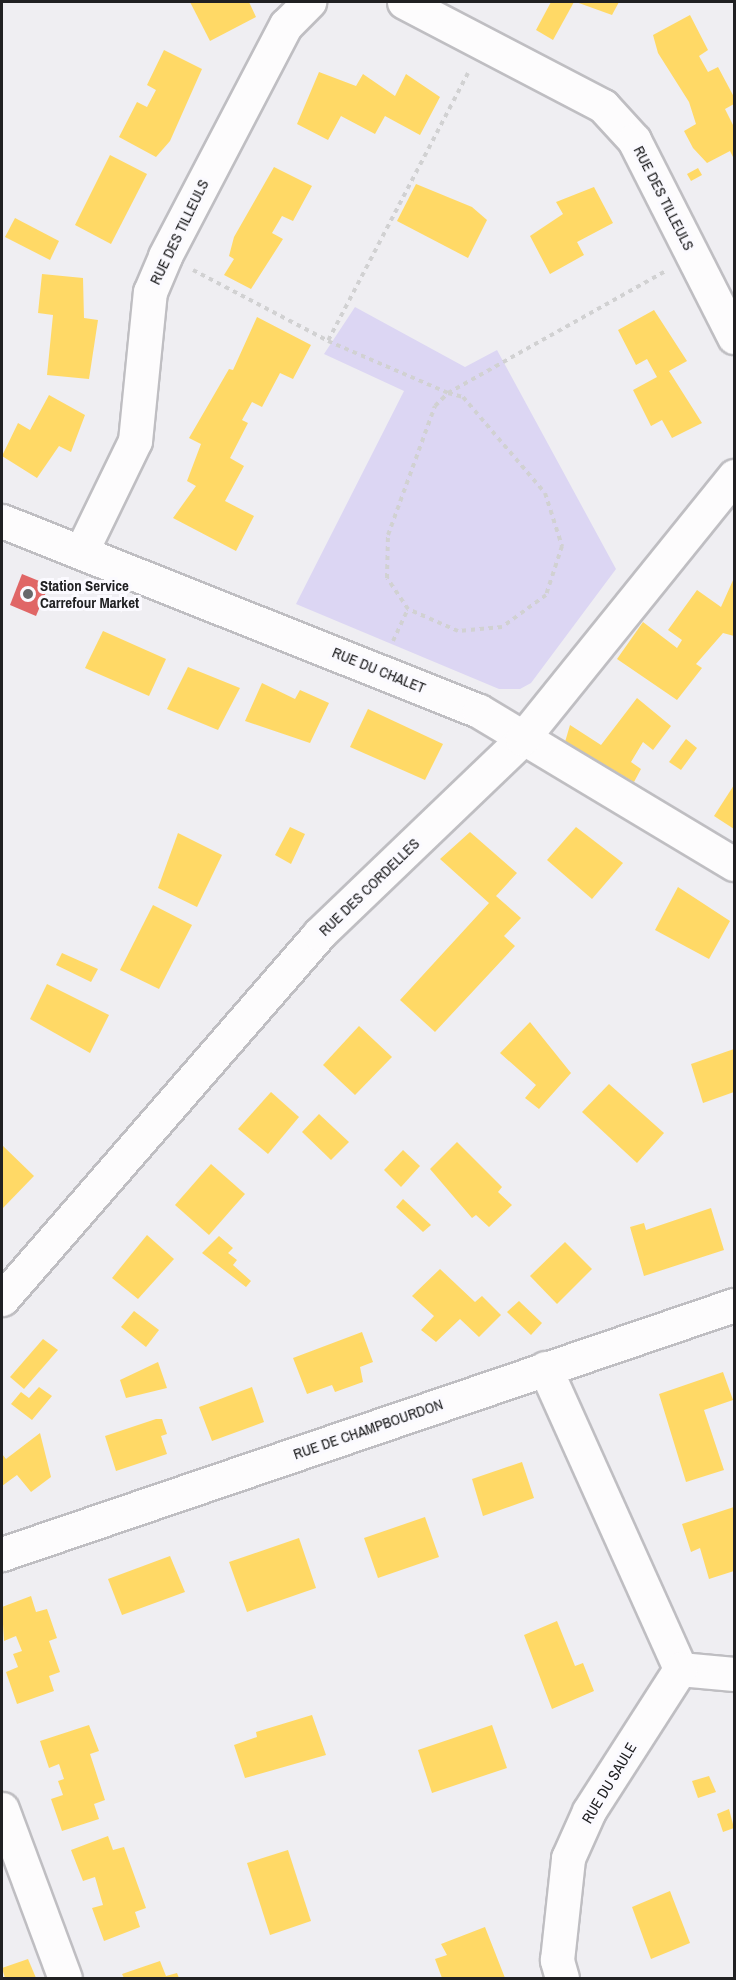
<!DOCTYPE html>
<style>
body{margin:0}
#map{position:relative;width:736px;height:1980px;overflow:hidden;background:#efeef2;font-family:"Archivo Narrow",sans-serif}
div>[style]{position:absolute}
.green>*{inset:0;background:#dcd6f3}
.homes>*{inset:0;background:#ffd966}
.shops>*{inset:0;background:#e06666}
.path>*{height:4px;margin-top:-2px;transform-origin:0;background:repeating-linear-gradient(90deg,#d1d1d2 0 4.5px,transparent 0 9px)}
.roads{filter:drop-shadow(2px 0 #bfbec2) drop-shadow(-2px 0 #bfbec2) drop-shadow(0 2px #bfbec2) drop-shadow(0 -2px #bfbec2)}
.minor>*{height:33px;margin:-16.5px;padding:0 16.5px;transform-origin:16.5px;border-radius:16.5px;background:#fdfcfd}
.dots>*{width:16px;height:16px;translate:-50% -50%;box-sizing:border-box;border:3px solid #fbfaff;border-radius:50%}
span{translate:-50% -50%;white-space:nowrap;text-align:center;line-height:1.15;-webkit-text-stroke:6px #fbfaff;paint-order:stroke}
.street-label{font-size:15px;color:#202022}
.poi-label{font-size:15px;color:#202022;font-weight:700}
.left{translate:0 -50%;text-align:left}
.frame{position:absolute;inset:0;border:3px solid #202022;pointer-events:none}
</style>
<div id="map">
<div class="green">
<i style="clip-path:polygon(355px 307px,465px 367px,497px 350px,616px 569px,531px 683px,520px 689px,499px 689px,296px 604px,404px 391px,324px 354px)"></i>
</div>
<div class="homes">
<i style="clip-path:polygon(190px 2px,249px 2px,256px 17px,210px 41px)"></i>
<i style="clip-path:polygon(551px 2px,574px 2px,553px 40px,536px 30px)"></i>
<i style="clip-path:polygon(576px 2px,619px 2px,612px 15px)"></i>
<i style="clip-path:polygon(690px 15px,708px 50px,699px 56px,708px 72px,718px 67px,734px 97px,734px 104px,725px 109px,734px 127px,734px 159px,730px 151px,707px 163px,693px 148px,684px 131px,696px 124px,689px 102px,658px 53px,653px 35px)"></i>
<i style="clip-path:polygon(164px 50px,202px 69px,170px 141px,156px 157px,119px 137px,137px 102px,147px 107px,156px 90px,147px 85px)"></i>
<i style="clip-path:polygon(319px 72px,356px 86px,363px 74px,395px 96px,406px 74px,440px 97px,420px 135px,385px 116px,375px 134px,341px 116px,328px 140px,297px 124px)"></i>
<i style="clip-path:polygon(110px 155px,147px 174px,111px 244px,75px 225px)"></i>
<i style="clip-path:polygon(274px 167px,312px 186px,293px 221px,282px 216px,272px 233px,283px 239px,251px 289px,224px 275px,234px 259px,229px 256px,234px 237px)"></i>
<i style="clip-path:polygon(698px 168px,702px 175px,691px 181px,687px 174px)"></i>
<i style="clip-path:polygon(416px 184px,472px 207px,487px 220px,468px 258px,397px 221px)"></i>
<i style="clip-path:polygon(594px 187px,613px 223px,577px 242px,584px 255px,550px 274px,530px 236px,563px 214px,556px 202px)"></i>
<i style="clip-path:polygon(15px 218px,59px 241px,50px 260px,5px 237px)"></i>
<i style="clip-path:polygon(42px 274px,83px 278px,84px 318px,98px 320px,89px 379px,47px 375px,53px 315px,38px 313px)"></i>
<i style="clip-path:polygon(654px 310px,687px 361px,669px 371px,702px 423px,672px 438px,662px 420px,651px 426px,633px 390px,657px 377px,647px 359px,636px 365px,618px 330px)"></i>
<i style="clip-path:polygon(257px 317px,311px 345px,293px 379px,280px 373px,262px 407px,252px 402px,242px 420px,248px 423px,230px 458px,244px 466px,225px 501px,254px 516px,236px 551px,173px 518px,196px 486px,187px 481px,201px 444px,189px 438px,229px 369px,233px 370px)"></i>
<i style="clip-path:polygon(49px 395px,85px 415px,71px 452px,59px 446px,37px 478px,2px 456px,18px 423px,30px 430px)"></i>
<i style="clip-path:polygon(734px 578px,734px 636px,723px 633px,696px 664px,702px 668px,677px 700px,617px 659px,643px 622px,677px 648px,682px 640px,668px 630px,697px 590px,721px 607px)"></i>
<i style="clip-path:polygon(103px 631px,166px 659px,149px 696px,85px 668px)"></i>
<i style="clip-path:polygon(188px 667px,240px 688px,218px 730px,167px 709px)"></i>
<i style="clip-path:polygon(262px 683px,295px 699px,300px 690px,329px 703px,310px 743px,245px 721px)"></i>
<i style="clip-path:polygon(637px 698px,671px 726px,653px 750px,643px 742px,631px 762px,641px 769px,634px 782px,565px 742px,570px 725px,601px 745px)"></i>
<i style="clip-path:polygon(368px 709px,443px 744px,425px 780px,350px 747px)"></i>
<i style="clip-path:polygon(686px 739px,697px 748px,681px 770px,669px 762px)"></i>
<i style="clip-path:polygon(734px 785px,734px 829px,714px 816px)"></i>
<i style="clip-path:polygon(290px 827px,305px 834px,291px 864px,275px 855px)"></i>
<i style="clip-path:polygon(576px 827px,623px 863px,592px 899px,547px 860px)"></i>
<i style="clip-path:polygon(470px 832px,517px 873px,496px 896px,521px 918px,504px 936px,515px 946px,435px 1032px,400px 1000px,489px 903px,440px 859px)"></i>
<i style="clip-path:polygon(178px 833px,222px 855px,197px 907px,158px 888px)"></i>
<i style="clip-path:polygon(678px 887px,730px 921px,709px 959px,655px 930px)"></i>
<i style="clip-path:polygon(153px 905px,192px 925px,159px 989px,120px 970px)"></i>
<i style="clip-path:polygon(62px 953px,98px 969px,91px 982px,56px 965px)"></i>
<i style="clip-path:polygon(47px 984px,109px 1015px,90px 1053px,30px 1019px)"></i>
<i style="clip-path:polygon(530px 1022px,571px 1073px,539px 1109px,525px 1098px,536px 1085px,500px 1053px)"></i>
<i style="clip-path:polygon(359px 1026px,392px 1057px,355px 1095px,323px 1065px)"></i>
<i style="clip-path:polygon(734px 1049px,734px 1092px,703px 1103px,691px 1064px)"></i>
<i style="clip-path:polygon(609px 1084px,664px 1133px,637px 1163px,582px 1112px)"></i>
<i style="clip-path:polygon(271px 1092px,299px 1117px,268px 1154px,238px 1129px)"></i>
<i style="clip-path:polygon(319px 1114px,349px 1142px,331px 1160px,302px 1132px)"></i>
<i style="clip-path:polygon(457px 1142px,502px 1187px,498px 1192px,512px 1205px,489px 1227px,476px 1215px,472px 1218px,430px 1169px)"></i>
<i style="clip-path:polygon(2px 1145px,34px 1176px,2px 1209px)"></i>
<i style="clip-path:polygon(403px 1150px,420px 1166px,401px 1187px,384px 1170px)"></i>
<i style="clip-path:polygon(211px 1164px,245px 1194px,209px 1235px,175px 1205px)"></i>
<i style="clip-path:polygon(403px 1199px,431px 1225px,423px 1232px,396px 1207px)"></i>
<i style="clip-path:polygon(711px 1208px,724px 1250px,644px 1276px,630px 1227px,644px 1223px,646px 1230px)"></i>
<i style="clip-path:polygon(147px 1235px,174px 1259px,138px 1299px,112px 1278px)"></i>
<i style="clip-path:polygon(219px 1236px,233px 1248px,228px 1253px,237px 1260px,233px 1265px,251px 1281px,246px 1287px,202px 1253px)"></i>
<i style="clip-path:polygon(565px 1242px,592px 1269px,557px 1304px,530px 1276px)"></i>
<i style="clip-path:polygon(440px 1269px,475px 1302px,482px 1296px,501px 1315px,479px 1337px,460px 1319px,436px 1342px,421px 1330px,434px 1316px,412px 1296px)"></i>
<i style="clip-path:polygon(519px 1301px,542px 1323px,531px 1335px,507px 1312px)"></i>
<i style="clip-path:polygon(134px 1311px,159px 1330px,146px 1347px,121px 1327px)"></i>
<i style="clip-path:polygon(362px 1332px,373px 1362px,360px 1367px,363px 1382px,335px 1392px,332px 1385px,307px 1394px,293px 1358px)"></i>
<i style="clip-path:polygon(43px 1339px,58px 1350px,24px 1389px,10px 1377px)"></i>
<i style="clip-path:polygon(158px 1362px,167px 1388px,126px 1398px,120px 1380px)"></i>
<i style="clip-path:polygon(723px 1372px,733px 1400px,704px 1410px,724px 1470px,686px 1482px,659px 1394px)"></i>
<i style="clip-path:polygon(39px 1387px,52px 1396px,32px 1420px,11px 1404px,21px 1392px,29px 1398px)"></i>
<i style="clip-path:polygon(252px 1387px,264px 1422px,212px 1441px,199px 1407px)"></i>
<i style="clip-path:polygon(156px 1419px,162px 1419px,167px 1434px,161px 1436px,167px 1454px,116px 1471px,105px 1436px)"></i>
<i style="clip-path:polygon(40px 1433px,51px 1477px,31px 1492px,17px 1475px,2px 1486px,2px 1454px,6px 1459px)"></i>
<i style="clip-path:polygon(522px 1462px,534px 1498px,483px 1516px,472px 1479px)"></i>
<i style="clip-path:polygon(734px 1507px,734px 1571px,709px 1579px,700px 1548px,691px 1552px,682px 1524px)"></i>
<i style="clip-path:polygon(425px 1517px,439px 1557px,378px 1578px,364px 1538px)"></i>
<i style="clip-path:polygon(299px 1538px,316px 1588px,247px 1612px,229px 1562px)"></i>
<i style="clip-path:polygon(170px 1556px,185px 1592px,122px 1615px,108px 1579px)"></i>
<i style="clip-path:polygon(31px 1596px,36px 1612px,47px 1609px,57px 1638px,49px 1641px,60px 1672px,49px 1676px,54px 1691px,17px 1704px,6px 1672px,18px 1667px,13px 1654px,22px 1651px,16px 1636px,4px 1641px,2px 1607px)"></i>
<i style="clip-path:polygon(557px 1621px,575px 1666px,583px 1663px,594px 1691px,552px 1709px,524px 1635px)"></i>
<i style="clip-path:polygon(312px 1715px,326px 1755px,245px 1778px,234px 1745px,257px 1737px,256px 1732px)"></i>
<i style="clip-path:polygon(89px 1725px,99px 1751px,90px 1754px,105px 1800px,94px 1804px,99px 1819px,62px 1831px,51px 1799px,63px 1795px,58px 1781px,64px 1779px,59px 1764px,49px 1768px,40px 1741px)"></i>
<i style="clip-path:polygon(492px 1725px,507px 1768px,432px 1793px,418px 1750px)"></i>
<i style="clip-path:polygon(709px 1776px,716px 1792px,698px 1798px,692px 1781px)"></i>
<i style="clip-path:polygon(729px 1809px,734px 1828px,723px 1832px,717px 1814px)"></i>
<i style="clip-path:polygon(108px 1836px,113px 1850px,124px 1847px,146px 1908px,135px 1912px,140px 1927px,104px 1941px,92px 1908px,103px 1905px,95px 1877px,83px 1881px,71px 1850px)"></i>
<i style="clip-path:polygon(288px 1850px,311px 1921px,270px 1935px,247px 1863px)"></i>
<i style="clip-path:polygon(670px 1891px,690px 1943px,651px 1959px,632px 1907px)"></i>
<i style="clip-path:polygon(485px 1927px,505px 1978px,442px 1978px,435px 1959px,447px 1955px,441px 1944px)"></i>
<i style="clip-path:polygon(28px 1959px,36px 1978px,5px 1978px,2px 1968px)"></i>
<i style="clip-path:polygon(160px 1961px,166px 1976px,177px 1973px,179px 1978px,124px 1978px,122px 1974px)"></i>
</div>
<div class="shops">
<i style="clip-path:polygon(22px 574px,49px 585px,36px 616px,10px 605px)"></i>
</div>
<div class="path">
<i style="left:468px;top:73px;width:302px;rotate:117.6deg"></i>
<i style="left:328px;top:341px;width:131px;rotate:23.4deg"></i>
<i style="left:448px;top:393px;width:16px;rotate:15deg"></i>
<i style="left:463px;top:397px;width:126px;rotate:49.5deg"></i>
<i style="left:545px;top:493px;width:56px;rotate:72.2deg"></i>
<i style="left:562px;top:546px;width:52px;rotate:108.1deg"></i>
<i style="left:546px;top:595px;width:54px;rotate:144deg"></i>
<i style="left:502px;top:627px;width:44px;rotate:174.8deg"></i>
<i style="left:458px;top:631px;width:55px;rotate:-156.3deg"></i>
<i style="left:408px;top:609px;width:37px;rotate:-124deg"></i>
<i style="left:387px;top:578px;width:43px;rotate:-88.7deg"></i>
<i style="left:388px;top:535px;width:137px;rotate:-70deg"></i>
<i style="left:435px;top:406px;width:18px;rotate:-45deg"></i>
<i style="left:448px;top:393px;width:248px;rotate:-29.3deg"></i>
<i style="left:193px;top:270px;width:153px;rotate:27.7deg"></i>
<i style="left:393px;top:641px;width:35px;rotate:-65deg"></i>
</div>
<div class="roads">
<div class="minor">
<i style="left:404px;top:2px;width:225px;rotate:27.6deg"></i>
<i style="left:603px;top:106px;width:46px;rotate:47.6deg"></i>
<i style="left:634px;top:140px;width:221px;rotate:63.1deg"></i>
<i style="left:2px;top:521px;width:513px;rotate:21.72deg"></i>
<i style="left:479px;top:711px;width:297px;rotate:31deg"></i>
<i style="left:82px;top:550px;width:121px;rotate:-64.1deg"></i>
<i style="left:135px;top:441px;width:150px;rotate:-84.3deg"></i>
<i style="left:150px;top:292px;width:39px;rotate:-67deg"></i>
<i style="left:165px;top:256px;width:261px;rotate:-62.4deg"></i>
<i style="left:286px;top:25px;width:33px;rotate:-45deg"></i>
<i style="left:2px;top:1299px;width:483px;rotate:-49deg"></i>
<i style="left:319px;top:934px;width:281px;rotate:-43.8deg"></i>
<i style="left:522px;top:739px;width:338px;rotate:-51.1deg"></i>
<i style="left:545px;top:1368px;width:330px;rotate:65.8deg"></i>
<i style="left:680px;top:1669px;width:54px;rotate:5.3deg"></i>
<i style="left:2px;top:1554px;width:773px;rotate:-18.79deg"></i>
<i style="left:2px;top:1809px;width:180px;rotate:69.6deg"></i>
<i style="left:562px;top:1978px;width:19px;rotate:-106deg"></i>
<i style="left:557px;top:1960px;width:103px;rotate:-83.8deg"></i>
<i style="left:568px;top:1858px;width:51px;rotate:-65.9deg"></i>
<i style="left:589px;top:1811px;width:169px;rotate:-57.3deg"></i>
</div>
</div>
<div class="dots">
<i style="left:28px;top:594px;background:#68686b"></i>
</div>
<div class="street-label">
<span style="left:664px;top:198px;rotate:63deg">RUE DES TILLEULS</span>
<span style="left:179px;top:232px;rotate:-64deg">RUE DES TILLEULS</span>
<span style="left:379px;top:670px;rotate:22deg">RUE DU CHALET</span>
<span style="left:369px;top:887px;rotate:-44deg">RUE DES CORDELLES</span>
<span style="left:368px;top:1429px;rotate:-19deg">RUE DE CHAMPBOURDON</span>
<span style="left:609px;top:1783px;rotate:-59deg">RUE DU SAULE</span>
</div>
<div class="poi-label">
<span class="left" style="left:40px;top:594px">Station Service<br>Carrefour Market</span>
</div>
<div class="frame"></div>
</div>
